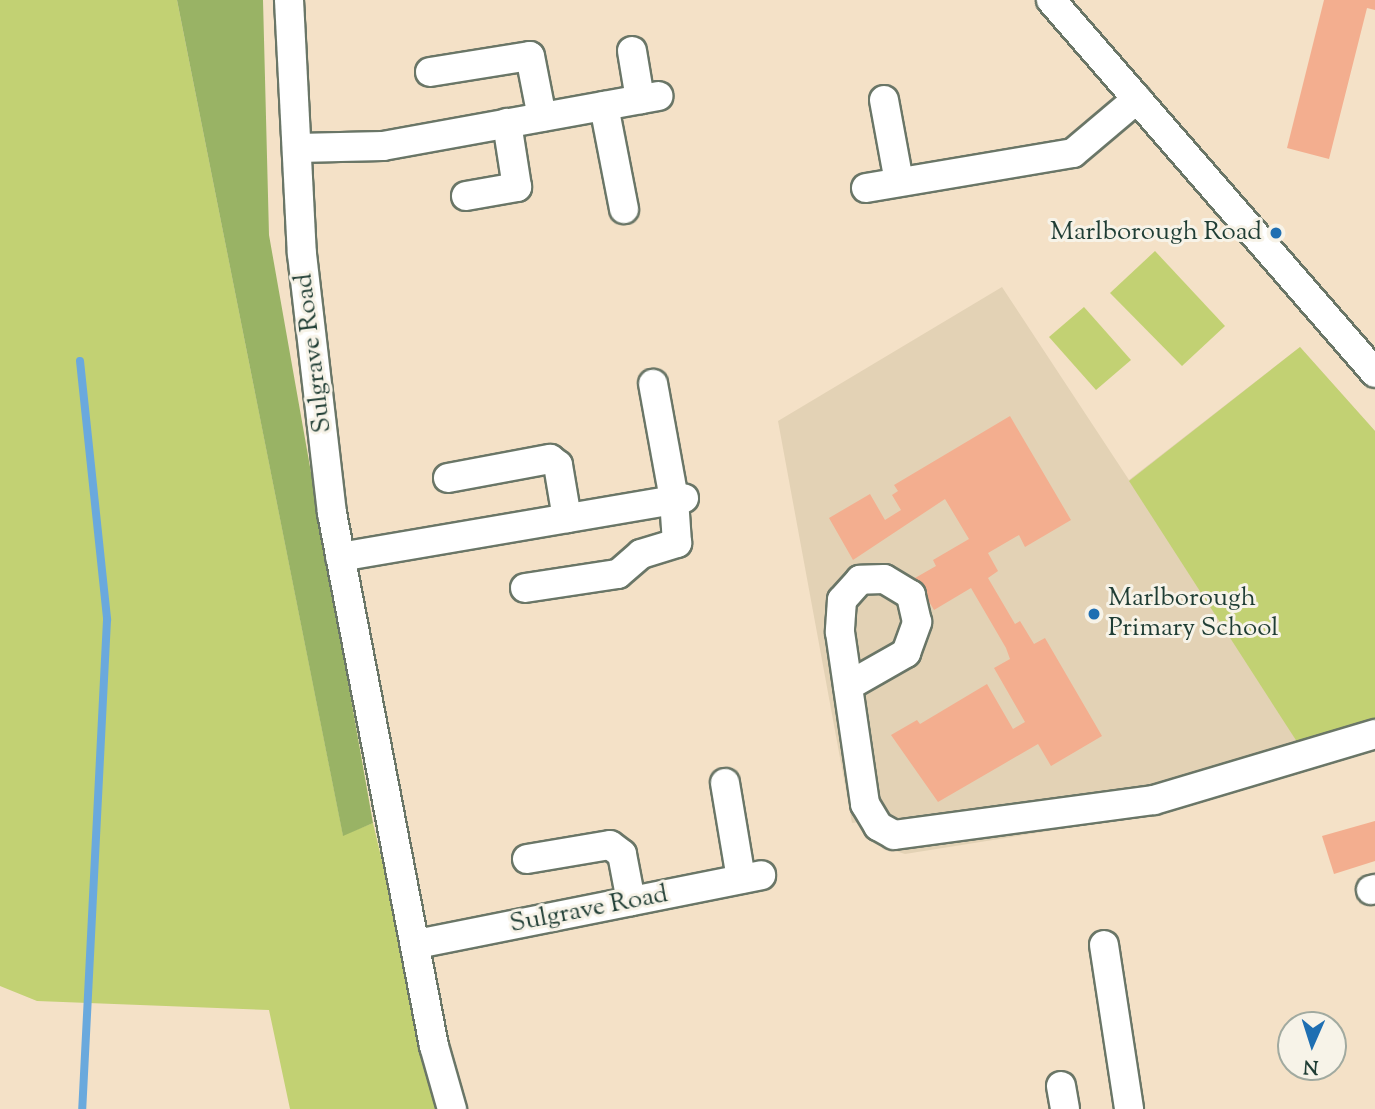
<!DOCTYPE html>
<style>
body{margin:0}
#map{position:relative;width:1375px;height:1109px;overflow:hidden;background:#f4e1c7;font-family:"Sorts Mill Goudy",serif}
div>[style]{position:absolute}
.built>*{inset:0;background:#e3d2b5}
.green>*{inset:0;background:#c2d173}
.forest>*{inset:0;background:#99b365}
.stream>*{height:8px;margin:-4px;padding:0 4px;transform-origin:4px;border-radius:4px;background:#6aa9dd}
.building>*{inset:0;background:#f3ae8f}
.roads{filter:drop-shadow(2px 0 #6a7667) drop-shadow(-2px 0 #6a7667) drop-shadow(0 2px #6a7667) drop-shadow(0 -2px #6a7667)}
.minor>*{height:28px;margin:-14px;padding:0 14px;transform-origin:14px;border-radius:14px;background:#fff}
.dots>*{width:19px;height:19px;translate:-50% -50%;box-sizing:border-box;border:4px solid #f7f3e8;border-radius:50%}
span{translate:-50% -50%;white-space:nowrap;text-align:center;line-height:1.15;-webkit-text-stroke:6px #f7f3e8;paint-order:stroke}
.poi-label{font-size:26px;color:#1f3d34}
.right{translate:-100% -50%;text-align:right}
.left{translate:0 -50%;text-align:left}
.street-label{font-size:26px;color:#1f3d34}
.north{position:absolute;left:1277px;top:1011px;width:70px;height:70px;box-sizing:border-box;background:#f7f3e8;border:2px solid #a1aaa0;border-radius:50%;rotate:183deg;font-size:19px;font-weight:700;line-height:28px;text-align:center;color:#1f3d34}
.north::after{content:'';display:block;margin:auto;width:24px;height:32px;background:#1f6fb2;clip-path:polygon(50% 0,100% 100%,50% 72%,0 100%)}
</style>
<div id="map">
<div class="built">
<i style="clip-path:polygon(1002px 287px,1129px 480px,1300px 347px,1375px 431px,1375px 748px,1156px 814px,905px 854px,886px 848px,868px 838px,859px 822px,852px 823px,778px 421px)"></i>
</div>
<div class="green">
<i style="clip-path:polygon(0 0,177px 0,343px 835px,373px 823px,441px 1109px,290px 1109px,269px 1010px,37px 1001px,0 986px)"></i>
<i style="clip-path:polygon(1155px 251px,1225px 326px,1182px 366px,1110px 293px)"></i>
<i style="clip-path:polygon(1084px 307px,1131px 360px,1096px 390px,1049px 337px)"></i>
<i style="clip-path:polygon(1300px 347px,1375px 431px,1375px 725px,1301px 748px,1129px 481px)"></i>
</div>
<div class="forest">
<i style="clip-path:polygon(177px 0,263px 0,269px 235px,373px 823px,343px 836px)"></i>
</div>
<div class="stream">
<i style="left:80px;top:361px;width:260px;rotate:84deg"></i>
<i style="left:107px;top:620px;width:490px;rotate:92.9deg"></i>
</div>
<div class="building">
<i style="clip-path:polygon(1324px 0,1375px 0,1375px 10px,1367px 8px,1329px 159px,1287px 148px)"></i>
<i style="clip-path:polygon(1010px 416px,1071px 520px,1025px 547px,1019px 535px,988px 553px,998px 571px,988px 578px,1015px 624px,1020px 621px,1034px 644px,1045px 638px,1102px 736px,1051px 766px,1038px 744px,938px 802px,891px 735px,917px 720px,920px 724px,987px 684px,1013px 729px,1025px 722px,994px 668px,1010px 659px,1006px 648px,971px 588px,934px 610px,915px 578px,936px 566px,933px 560px,969px 539px,945px 499px,853px 560px,829px 518px,870px 494px,885px 520px,901px 510px,892px 495px,898px 491px,894px 485px)"></i>
<i style="clip-path:polygon(1375px 821px,1375px 861px,1334px 874px,1322px 836px)"></i>
</div>
<div class="roads">
<div class="minor">
<i style="left:289px;top:0;width:254px;rotate:87.1deg"></i>
<i style="left:302px;top:254px;width:261px;rotate:83.4deg"></i>
<i style="left:332px;top:513px;width:543px;rotate:79.17deg"></i>
<i style="left:434px;top:1046px;width:66px;rotate:74.1deg"></i>
<i style="left:1051px;top:0;width:494px;rotate:49deg"></i>
<i style="left:632px;top:51px;width:49px;rotate:80.5deg"></i>
<i style="left:430px;top:72px;width:101px;rotate:-9.1deg"></i>
<i style="left:530px;top:56px;width:62px;rotate:78.9deg"></i>
<i style="left:884px;top:100px;width:83px;rotate:79.6deg"></i>
<i style="left:604px;top:106px;width:105px;rotate:79deg"></i>
<i style="left:298px;top:148px;width:85px;rotate:-1.3deg"></i>
<i style="left:383px;top:146px;width:280px;rotate:-10.3deg"></i>
<i style="left:866px;top:188px;width:210px;rotate:-9.6deg"></i>
<i style="left:1073px;top:153px;width:84px;rotate:-40.2deg"></i>
<i style="left:466px;top:196px;width:52px;rotate:-10deg"></i>
<i style="left:517px;top:187px;width:65px;rotate:-98.9deg"></i>
<i style="left:448px;top:478px;width:104px;rotate:-10.6deg"></i>
<i style="left:550px;top:459px;width:10px;rotate:37deg"></i>
<i style="left:558px;top:465px;width:54px;rotate:80.4deg"></i>
<i style="left:340px;top:557px;width:349px;rotate:-9.7deg"></i>
<i style="left:525px;top:588px;width:94px;rotate:-8.6deg"></i>
<i style="left:618px;top:574px;width:30px;rotate:-41deg"></i>
<i style="left:641px;top:554px;width:38px;rotate:-17deg"></i>
<i style="left:677px;top:543px;width:44px;rotate:-93.9deg"></i>
<i style="left:674px;top:499px;width:117px;rotate:-100.3deg"></i>
<i style="left:848px;top:686px;width:67px;rotate:-29.6deg"></i>
<i style="left:906px;top:653px;width:33px;rotate:-70deg"></i>
<i style="left:917px;top:622px;width:28px;rotate:-103deg"></i>
<i style="left:911px;top:595px;width:31px;rotate:-149deg"></i>
<i style="left:884px;top:579px;width:24px;rotate:178deg"></i>
<i style="left:860px;top:580px;width:27px;rotate:132deg"></i>
<i style="left:842px;top:600px;width:32px;rotate:94deg"></i>
<i style="left:840px;top:632px;width:174px;rotate:81.7deg"></i>
<i style="left:865px;top:804px;width:26px;rotate:59deg"></i>
<i style="left:878px;top:826px;width:18px;rotate:29deg"></i>
<i style="left:894px;top:835px;width:262px;rotate:-7.7deg"></i>
<i style="left:1154px;top:800px;width:231px;rotate:-16.6deg"></i>
<i style="left:725px;top:783px;width:97px;rotate:80.5deg"></i>
<i style="left:527px;top:859px;width:84px;rotate:-9.6deg"></i>
<i style="left:610px;top:845px;width:15px;rotate:37deg"></i>
<i style="left:622px;top:854px;width:48px;rotate:79.2deg"></i>
<i style="left:1371px;top:890px;width:4px;rotate:-14deg"></i>
<i style="left:417px;top:944px;width:351px;rotate:-11.3deg"></i>
<i style="left:1104px;top:945px;width:166px;rotate:81.3deg"></i>
<i style="left:1061px;top:1086px;width:23px;rotate:80deg"></i>
</div>
</div>
<div class="dots">
<i style="left:1276px;top:233px;background:#1f6fb2"></i>
<i style="left:1094px;top:614px;background:#1f6fb2"></i>
</div>
<div class="poi-label">
<span class="right" style="left:1262px;top:233px">Marlborough Road</span>
<span class="left" style="left:1108px;top:614px">Marlborough<br>Primary School</span>
</div>
<div class="street-label">
<span style="left:314px;top:353px;rotate:-97deg">Sulgrave Road</span>
<span style="left:589px;top:910px;rotate:-11deg">Sulgrave Road</span>
</div>
<div class="north">N</div>
</div>
